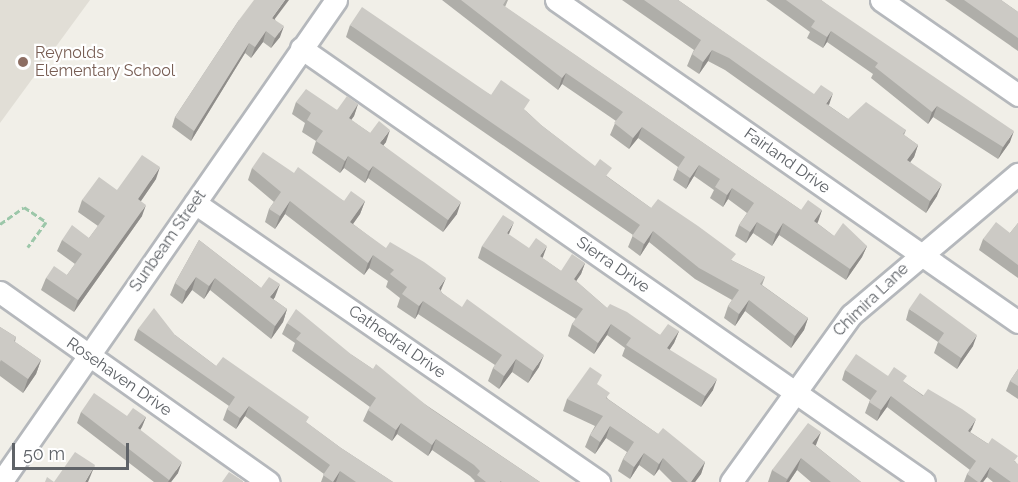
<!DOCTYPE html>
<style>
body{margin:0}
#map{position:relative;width:1018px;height:482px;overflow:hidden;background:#f1efe8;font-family:Raleway,sans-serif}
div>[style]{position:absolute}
.education>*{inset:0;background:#e1ded6}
.path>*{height:3px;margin-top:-1.5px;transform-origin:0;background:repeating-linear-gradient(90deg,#9cc7a9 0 6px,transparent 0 9px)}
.roads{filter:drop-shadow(2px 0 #b5b8bc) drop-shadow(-2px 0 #b5b8bc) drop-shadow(0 2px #b5b8bc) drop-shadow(0 -2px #b5b8bc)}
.minor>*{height:21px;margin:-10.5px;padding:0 10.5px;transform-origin:10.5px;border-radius:10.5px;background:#fff}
.wall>*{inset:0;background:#afaea9}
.shaded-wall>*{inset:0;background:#8f8d8a}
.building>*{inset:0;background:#cccac5}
.dots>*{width:16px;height:16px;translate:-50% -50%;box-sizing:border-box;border:3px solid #fff;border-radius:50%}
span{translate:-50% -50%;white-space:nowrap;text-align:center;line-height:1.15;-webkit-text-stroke:4.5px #fff;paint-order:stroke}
.education-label{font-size:16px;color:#785e54}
.left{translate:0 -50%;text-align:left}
.street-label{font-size:16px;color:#5f6368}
.scale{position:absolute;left:12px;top:443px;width:117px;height:27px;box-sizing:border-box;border:3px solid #5f6368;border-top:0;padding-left:8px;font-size:18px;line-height:21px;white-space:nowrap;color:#5f6368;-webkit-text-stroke:4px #fff;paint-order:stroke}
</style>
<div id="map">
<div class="education">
<i style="clip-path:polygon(0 0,90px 0,0 123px)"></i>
</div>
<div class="path">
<i style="left:0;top:224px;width:29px;rotate:-35deg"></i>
<i style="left:24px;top:207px;width:27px;rotate:34deg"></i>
<i style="left:46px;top:222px;width:31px;rotate:126deg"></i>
</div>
<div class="roads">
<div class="minor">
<i style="left:556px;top:0;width:563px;rotate:34.88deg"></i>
<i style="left:881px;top:0;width:167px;rotate:34.7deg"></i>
<i style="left:301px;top:48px;width:759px;rotate:34.86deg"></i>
<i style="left:195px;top:203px;width:491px;rotate:34.6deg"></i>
<i style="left:0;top:292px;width:329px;rotate:35.3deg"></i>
<i style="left:1px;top:482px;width:587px;rotate:-55.2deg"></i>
<i style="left:731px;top:482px;width:206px;rotate:-54.3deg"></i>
<i style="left:851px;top:315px;width:219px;rotate:-40.2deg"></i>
</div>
</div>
<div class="wall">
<i style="clip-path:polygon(442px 0,508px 0,505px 7px,801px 210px,822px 210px,817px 223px,834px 236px,867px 246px,862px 257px,846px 280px,779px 235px,772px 246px,753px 233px,746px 243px,735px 236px,739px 225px,747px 213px,728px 199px,723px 207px,710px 198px,714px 190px,694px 176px,686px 189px,673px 180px,678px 167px,638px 138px,629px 149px,610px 135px,616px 121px,562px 84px,558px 90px)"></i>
<i style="clip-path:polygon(622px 0,678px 0,848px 119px,906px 130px,904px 135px,918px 145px,914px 157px,910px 162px,937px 196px,926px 213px,725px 70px,708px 61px,699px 74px,687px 66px,692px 54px,694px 50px)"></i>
<i style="clip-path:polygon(766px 0,821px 0,1010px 142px,998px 159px,933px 117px,928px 124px,871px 78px,873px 74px,827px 42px,823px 48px,807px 38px,810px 32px)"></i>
<i style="clip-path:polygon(945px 0,1001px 0,1018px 12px,1018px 51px)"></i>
<i style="clip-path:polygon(275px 19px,280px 37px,271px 48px,263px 42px,251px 58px,245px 53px,191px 141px,172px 127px,175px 117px,239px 20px)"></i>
<i style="clip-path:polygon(350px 25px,491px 95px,526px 111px,541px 125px,608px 177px,651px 208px,733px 261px,765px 277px,762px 285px,808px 318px,804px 330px,791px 348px,745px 311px,735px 326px,724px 318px,728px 306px,732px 300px,695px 279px,649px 242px,640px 256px,628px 247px,633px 235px,346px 37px)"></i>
<i style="clip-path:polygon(296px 102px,337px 110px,358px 104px,354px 116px,351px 120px,370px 133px,386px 142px,383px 145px,457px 214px,443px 232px,368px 178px,365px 183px,344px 168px,340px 173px,312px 153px,316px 141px,302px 132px,305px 123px,292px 114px)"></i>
<i style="clip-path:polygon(252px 168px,294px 173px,344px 201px,365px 201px,360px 214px,353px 224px,441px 291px,442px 293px,539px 367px,528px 383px,512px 372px,499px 389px,488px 381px,493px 368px,495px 365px,418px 314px,415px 319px,397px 307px,400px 298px,386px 287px,388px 281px,369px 268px,364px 275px,285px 214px,275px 229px,265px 222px,269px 209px,274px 202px,248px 180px)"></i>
<i style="clip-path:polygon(156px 179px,141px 201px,142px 216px,74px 312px,41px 290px,46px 278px,67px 275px,75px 264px,57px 251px,62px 240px,89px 238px,98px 226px,78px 212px,82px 200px)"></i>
<i style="clip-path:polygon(1018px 223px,1018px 278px,979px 250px,983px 239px,1010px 233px)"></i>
<i style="clip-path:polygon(199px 240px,261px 288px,275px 297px,273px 299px,287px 309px,283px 322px,271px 339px,210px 290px,204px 299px,192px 290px,182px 304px,170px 295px,175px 283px)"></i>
<i style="clip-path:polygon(482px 246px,542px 258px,561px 271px,585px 263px,581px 274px,576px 281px,607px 308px,660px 335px,679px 331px,674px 343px,669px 350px,713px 390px,701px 407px,622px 356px,625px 348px,607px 335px,594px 354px,568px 336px,572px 324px,576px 319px,478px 258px)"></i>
<i style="clip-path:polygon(909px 309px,973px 346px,957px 369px,934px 353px,938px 342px,906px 320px)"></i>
<i style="clip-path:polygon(287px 323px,352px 355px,540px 482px,474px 482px,475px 481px,470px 476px,432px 450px,428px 456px,397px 434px,392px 441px,363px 421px,368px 410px,370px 407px,292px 351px,295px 343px,282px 334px)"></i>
<i style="clip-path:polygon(0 327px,16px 337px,15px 342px,41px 360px,36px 374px,23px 393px,0 376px)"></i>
<i style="clip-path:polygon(138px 329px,175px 335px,216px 366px,307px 423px,341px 448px,393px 482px,321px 482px,324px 474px,245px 416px,236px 429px,223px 420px,227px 409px,229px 406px,134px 340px)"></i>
<i style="clip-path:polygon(1018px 369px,1018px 399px,1006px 391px,1010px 381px)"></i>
<i style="clip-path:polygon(845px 370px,888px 376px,904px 382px,972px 429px,970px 432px,1016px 462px,1018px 482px,993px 482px,987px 477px,983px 482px,964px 482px,967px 474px,970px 470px,887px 407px,877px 421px,865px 413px,870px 400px,842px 380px)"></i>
<i style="clip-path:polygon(599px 386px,608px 399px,658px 434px,705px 462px,701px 474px,695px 482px,672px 482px,659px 469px,654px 476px,639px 465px,630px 479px,618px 471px,623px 459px,627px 452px,606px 438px,595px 454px,585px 447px,590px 435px,595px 426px,563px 411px,567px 399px)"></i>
<i style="clip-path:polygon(81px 412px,127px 416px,146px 417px,140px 430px,178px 473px,171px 482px,154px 482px,77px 423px)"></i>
<i style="clip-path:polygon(816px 446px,861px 482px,811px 482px,797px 470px,789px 482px,768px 482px,772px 470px)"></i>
</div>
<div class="shaded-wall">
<i style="clip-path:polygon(285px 0,289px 0,268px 28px,272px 18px)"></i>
<i style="clip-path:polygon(284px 26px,280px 37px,271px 48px,275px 38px)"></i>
<i style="clip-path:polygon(266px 31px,263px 42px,251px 58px,255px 47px)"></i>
<i style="clip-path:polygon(831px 31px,827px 42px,823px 48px,827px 37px)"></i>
<i style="clip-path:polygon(249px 43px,245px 53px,191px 141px,194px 131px)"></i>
<i style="clip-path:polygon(712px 50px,708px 61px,699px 74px,703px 62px)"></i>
<i style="clip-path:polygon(566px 73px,562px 84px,558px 90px,562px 78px)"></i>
<i style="clip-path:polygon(833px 93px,829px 105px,826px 104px)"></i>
<i style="clip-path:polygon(358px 104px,354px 116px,344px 130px,349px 118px)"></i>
<i style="clip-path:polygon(937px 106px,933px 117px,928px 124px,932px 112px)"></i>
<i style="clip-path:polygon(642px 127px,638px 138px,629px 149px,633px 138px)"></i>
<i style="clip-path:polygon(390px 130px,386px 142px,376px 155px,380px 143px)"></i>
<i style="clip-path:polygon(1014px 131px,1010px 142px,998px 159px,1003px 147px)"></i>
<i style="clip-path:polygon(918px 145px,914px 157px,903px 172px,907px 160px)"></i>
<i style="clip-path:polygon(348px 156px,344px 168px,340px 173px,345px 161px)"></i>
<i style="clip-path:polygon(699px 165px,694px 176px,686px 189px,690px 178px)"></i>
<i style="clip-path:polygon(373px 166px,368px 178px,365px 183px,369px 171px)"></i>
<i style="clip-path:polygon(160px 167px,156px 179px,134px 211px,138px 199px)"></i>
<i style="clip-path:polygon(942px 184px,937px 196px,926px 213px,930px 201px)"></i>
<i style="clip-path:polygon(732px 188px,728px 199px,723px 207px,727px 195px)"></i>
<i style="clip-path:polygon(290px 201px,285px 214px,275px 229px,280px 216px)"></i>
<i style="clip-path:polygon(365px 201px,360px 214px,345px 235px,350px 222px)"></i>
<i style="clip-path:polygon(461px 202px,457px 214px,443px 232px,448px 220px)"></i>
<i style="clip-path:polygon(146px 205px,142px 216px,74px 312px,78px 300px)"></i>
<i style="clip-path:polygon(822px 210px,818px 222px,810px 233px,814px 221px)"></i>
<i style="clip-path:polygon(514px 222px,509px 234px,502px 244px,507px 233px)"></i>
<i style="clip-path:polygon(757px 222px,753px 233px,746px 243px,750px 232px)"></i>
<i style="clip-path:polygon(783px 223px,779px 235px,772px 246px,776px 234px)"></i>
<i style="clip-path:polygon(653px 231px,649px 242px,640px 256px,644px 244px)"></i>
<i style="clip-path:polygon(547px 246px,543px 257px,536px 268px,540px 256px)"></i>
<i style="clip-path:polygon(867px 246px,862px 257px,846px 280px,850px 269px)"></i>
<i style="clip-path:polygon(373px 255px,369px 268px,364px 275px,368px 263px)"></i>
<i style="clip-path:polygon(585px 263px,581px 274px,570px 290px,574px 279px)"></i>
<i style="clip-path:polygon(196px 277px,192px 290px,182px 304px,186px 291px)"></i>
<i style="clip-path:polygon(215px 278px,210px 290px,204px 299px,209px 286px)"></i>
<i style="clip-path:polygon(446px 278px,441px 290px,435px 300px,439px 288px)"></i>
<i style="clip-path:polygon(280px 284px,275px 297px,266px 310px,270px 297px)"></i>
<i style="clip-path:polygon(749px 300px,745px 311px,735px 326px,739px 314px)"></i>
<i style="clip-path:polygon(423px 301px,418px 314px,415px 319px,419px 306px)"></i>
<i style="clip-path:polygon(287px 309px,283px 322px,271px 339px,275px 326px)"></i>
<i style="clip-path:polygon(808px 318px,804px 330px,791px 348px,795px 336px)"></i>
<i style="clip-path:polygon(611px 324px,607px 335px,594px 354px,598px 343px)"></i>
<i style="clip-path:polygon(679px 331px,674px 343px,663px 360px,667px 348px)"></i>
<i style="clip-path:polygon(977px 335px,973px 346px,957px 369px,961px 358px)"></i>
<i style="clip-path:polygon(544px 355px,539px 367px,528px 383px,533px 371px)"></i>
<i style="clip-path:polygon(516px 359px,512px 372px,499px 389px,504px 376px)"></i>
<i style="clip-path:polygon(41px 360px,36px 374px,23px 393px,28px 379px)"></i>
<i style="clip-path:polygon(717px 379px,713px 390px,701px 407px,705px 396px)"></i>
<i style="clip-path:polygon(891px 396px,887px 407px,877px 421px,881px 410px)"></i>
<i style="clip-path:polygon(249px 406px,245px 416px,236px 429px,240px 418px)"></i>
<i style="clip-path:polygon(146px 417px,142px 427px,134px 439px,138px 428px)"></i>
<i style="clip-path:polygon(976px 419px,972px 429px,964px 441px,968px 431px)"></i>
<i style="clip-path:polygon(401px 423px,397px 434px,392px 441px,396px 430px)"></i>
<i style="clip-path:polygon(610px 426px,606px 438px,595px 454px,600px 442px)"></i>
<i style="clip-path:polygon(821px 432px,816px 445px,808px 456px,812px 443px)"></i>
<i style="clip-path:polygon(436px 439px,432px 450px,428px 456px,432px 445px)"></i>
<i style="clip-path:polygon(644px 453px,639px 465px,630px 479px,634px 467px)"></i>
<i style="clip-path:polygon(663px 458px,659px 469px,654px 476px,659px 464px)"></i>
<i style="clip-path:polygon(801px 458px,797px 470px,789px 482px,786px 482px)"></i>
<i style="clip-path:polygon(182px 462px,178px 473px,171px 482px,168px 482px)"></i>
<i style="clip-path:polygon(705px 462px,701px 474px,695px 482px,691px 482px)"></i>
<i style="clip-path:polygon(95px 465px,88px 482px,85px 482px)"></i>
<i style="clip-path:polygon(990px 467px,987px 477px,983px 482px,980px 482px)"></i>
<i style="clip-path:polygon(340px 471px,336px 482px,333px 482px)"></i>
</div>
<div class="building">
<i style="clip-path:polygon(254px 0,285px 0,272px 18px,284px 26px,275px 38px,266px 31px,255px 47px,249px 43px,194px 131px,175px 117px,239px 20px)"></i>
<i style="clip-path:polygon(461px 0,506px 0,503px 5px,801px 210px,808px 200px,822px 210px,814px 221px,834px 236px,843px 223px,867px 246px,850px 269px,783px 223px,776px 234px,757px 222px,750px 232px,739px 225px,754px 203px,732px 188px,727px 195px,715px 187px,720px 179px,699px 165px,690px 178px,677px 169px,685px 157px,642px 127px,633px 138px,614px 123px,623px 112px,566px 73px,562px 78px)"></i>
<i style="clip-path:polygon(644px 0,678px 0,814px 94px,821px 85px,833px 93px,826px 104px,848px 119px,866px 102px,906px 130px,903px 134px,918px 145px,907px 160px,942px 184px,930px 201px,729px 58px,712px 50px,703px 62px,692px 54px,701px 40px)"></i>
<i style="clip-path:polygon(786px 0,821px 0,1014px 131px,1003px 147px,937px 106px,932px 112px,875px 67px,878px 63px,831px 31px,827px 37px,811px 27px,815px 21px)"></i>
<i style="clip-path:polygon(964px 0,1001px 0,1018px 12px,1018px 38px)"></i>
<i style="clip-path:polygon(362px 7px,491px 95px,501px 80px,530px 100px,524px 109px,541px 125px,595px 166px,600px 159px,612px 168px,606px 176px,651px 208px,658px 199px,698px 226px,736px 254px,731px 260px,765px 277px,760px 284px,808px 318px,795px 336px,749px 300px,739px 314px,728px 306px,739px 290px,699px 268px,653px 231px,644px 244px,632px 236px,640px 225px,350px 25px)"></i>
<i style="clip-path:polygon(306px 89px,337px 110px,347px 96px,358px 104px,349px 118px,370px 133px,379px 121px,390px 130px,380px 143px,461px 202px,448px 220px,373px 166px,369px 171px,348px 156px,345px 161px,316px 141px,323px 131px,307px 120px,311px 113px,296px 102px)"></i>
<i style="clip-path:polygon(263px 152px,294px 173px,298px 167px,344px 201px,351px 191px,365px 201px,350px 222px,386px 248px,390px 242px,424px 262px,446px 278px,439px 288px,442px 293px,462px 307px,467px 299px,544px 355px,533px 371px,516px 359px,504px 376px,493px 368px,502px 355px,423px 301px,419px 306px,402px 294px,407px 287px,390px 274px,394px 270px,373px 255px,368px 263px,290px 201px,280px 216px,269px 209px,281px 192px,252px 168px)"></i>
<i style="clip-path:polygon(142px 155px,160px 167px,138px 199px,146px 205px,78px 300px,46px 278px,54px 266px,67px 275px,82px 254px,62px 240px,72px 225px,89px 238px,105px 216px,82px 200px,99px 177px,117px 190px)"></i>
<i style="clip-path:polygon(503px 215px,514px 222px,507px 233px,529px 248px,536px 238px,547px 246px,540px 256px,561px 271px,572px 254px,585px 263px,574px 279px,607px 308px,610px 304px,627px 312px,660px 335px,668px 324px,679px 331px,667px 348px,717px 379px,705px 396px,626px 345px,631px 338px,611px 324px,598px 343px,572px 324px,583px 309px,482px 246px)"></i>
<i style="clip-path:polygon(996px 222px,1010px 233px,1018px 223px,1018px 265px,983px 239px)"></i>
<i style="clip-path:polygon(199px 240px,261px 288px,269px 277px,280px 284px,270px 297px,287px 309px,275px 326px,215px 278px,209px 286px,196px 277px,186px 291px,175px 283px)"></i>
<i style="clip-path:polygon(920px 293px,977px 335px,961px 358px,938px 342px,944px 333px,909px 309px)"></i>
<i style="clip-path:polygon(154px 308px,175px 335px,216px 366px,223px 357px,309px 417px,306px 422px,341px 448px,393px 482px,356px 482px,340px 471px,333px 482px,323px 475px,330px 465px,249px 406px,240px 418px,227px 409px,235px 397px,138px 329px)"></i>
<i style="clip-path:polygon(296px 309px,352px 355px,373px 369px,376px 364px,431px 409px,540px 482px,502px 482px,500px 481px,500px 482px,486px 482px,477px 475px,480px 471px,474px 465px,436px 439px,432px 445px,401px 423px,396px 430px,368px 410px,376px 398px,296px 339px,301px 333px,287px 323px)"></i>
<i style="clip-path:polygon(0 327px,16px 337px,14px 341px,41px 360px,28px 379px,1px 360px,0 362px)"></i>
<i style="clip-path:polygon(856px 354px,888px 376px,894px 367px,907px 376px,903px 381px,923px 396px,928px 389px,962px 409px,976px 419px,968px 431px,988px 444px,992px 438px,1018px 456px,1014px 461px,1018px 464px,1018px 482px,1011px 482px,990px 467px,980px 482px,978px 482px,967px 474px,976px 461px,891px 396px,881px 410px,869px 402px,877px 391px,845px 370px)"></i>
<i style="clip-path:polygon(590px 367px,602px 375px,597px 384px,610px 393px,606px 398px,658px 434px,663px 428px,705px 462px,691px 482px,688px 482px,663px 458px,659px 464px,644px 453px,634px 467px,623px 459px,634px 442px,610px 426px,600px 442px,590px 435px,603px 416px,567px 399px)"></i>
<i style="clip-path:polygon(1018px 369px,1018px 386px,1010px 381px)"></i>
<i style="clip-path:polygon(94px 393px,127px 416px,133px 408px,146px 417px,138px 428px,182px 462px,169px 480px,81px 412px)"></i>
<i style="clip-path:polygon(808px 423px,821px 432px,812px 443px,861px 482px,831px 482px,801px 458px,787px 479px,772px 470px)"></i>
<i style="clip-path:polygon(75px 452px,95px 465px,85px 482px,54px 482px)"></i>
<i style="clip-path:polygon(229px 472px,243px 481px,243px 482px,222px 482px)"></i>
<i style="clip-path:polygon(47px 477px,54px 482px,45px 482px)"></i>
</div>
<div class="dots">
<i style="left:23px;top:62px;background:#8d6e63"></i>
</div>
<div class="education-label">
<span class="left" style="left:35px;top:62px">Reynolds<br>Elementary School</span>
</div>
<div class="street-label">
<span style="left:787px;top:161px;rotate:35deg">Fairland Drive</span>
<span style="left:168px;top:241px;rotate:-55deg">Sunbeam Street</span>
<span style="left:613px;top:265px;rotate:35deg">Sierra Drive</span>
<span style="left:871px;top:300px;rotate:-44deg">Chimira Lane</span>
<span style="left:397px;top:342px;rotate:35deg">Cathedral Drive</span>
<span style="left:119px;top:377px;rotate:35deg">Rosehaven Drive</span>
</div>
<div class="scale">50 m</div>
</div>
